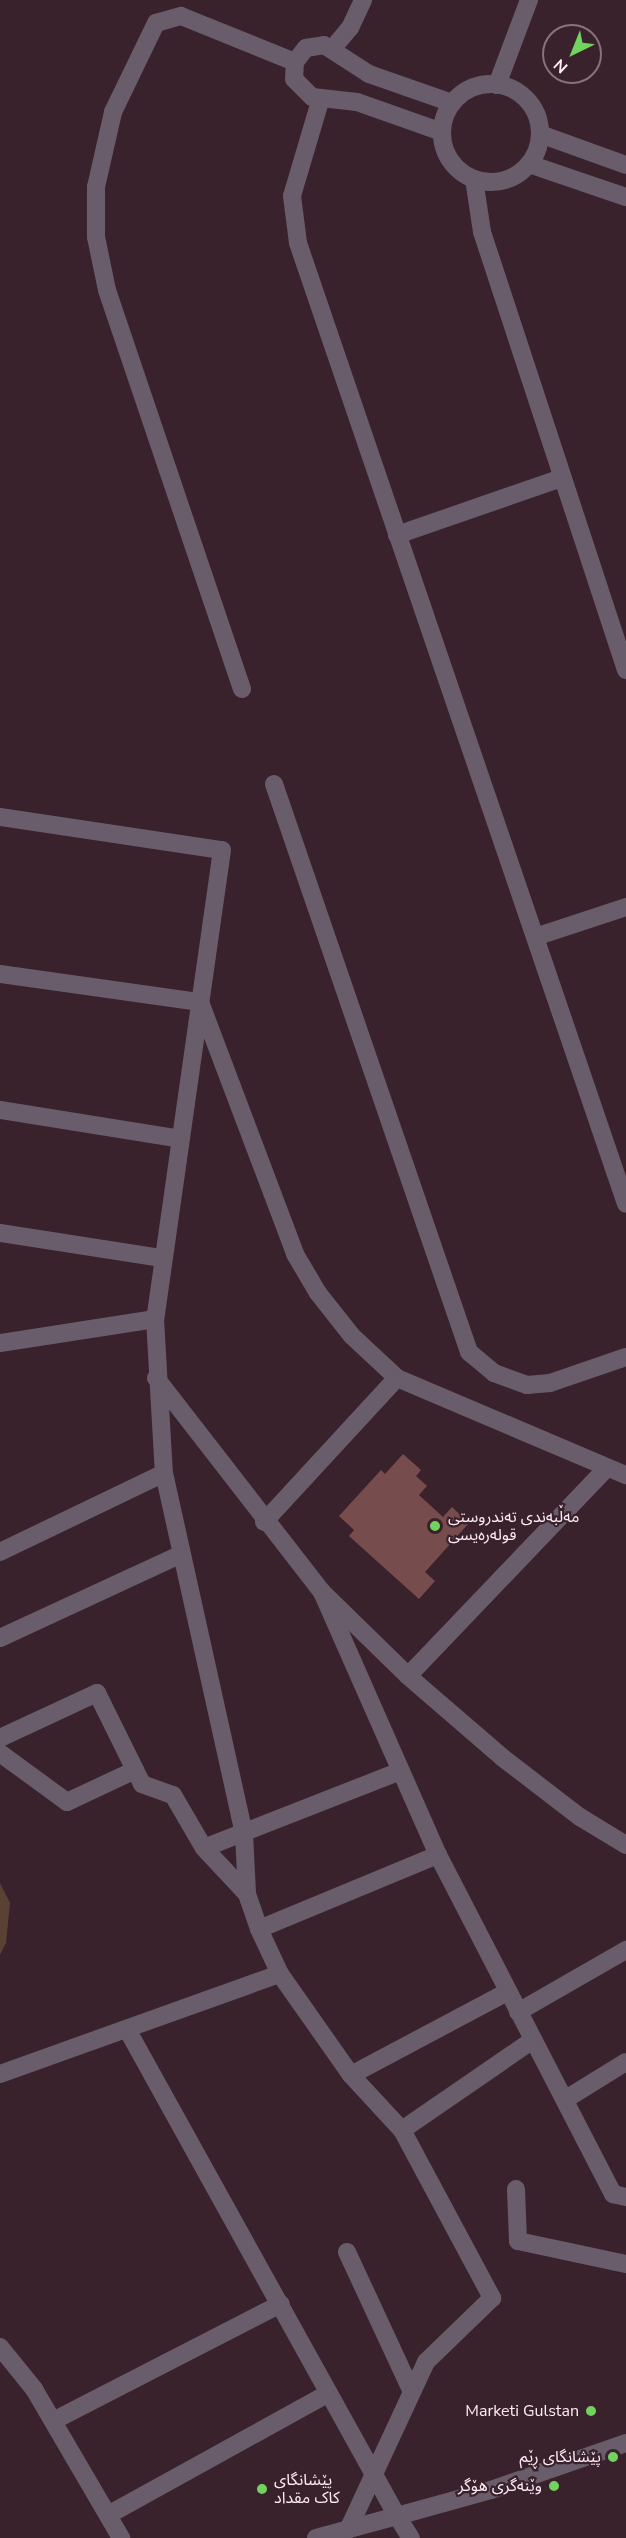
<!DOCTYPE html>
<meta charset="utf-8">
<style>
body{margin:0}
#map{position:relative;width:626px;height:2538px;overflow:hidden;background:#3a222d;font-family:"Nunito Sans","Noto Sans Arabic",sans-serif}
div>[style]{position:absolute}
.green>*{inset:0;background:#5a4133}
.building>*{inset:0;background:#774c4c}
.street>*{height:18px;margin:-9px;padding:0 9px;transform-origin:9px;border-radius:9px;background:#695d6b}
.street>.ring{margin:-9px;padding:0;box-sizing:content-box;background:none;border:18px solid #695d6b;border-radius:50%}
.dots>*{width:16px;height:16px;translate:-50% -50%;box-sizing:border-box;border:3px solid #3a222d;border-radius:50%}
span{translate:-50% -50%;white-space:nowrap;text-align:center;line-height:1.15;-webkit-text-stroke:4.5px #3a222d;paint-order:stroke}
.poi-label{font-size:16px;color:#fdecf4}
.left{translate:0 -50%;text-align:left}
.right{translate:-100% -50%;text-align:right}
.north{position:absolute;left:542px;top:24px;width:60px;height:60px;box-sizing:border-box;background:#3a222d;border:2px solid #88737d;border-radius:50%;rotate:223deg;font-size:16px;font-weight:700;line-height:24px;text-align:center;color:#fdecf4}
.north::after{content:'';display:block;margin:auto;width:21px;height:27px;background:#71d35e;clip-path:polygon(50% 0,100% 100%,50% 72%,0 100%)}
</style>
<div id="map">
<div class="green">
<i style="clip-path:polygon(0 1883px,10px 1903px,6px 1943px,0 1955px)"></i>
</div>
<div class="building">
<i style="clip-path:polygon(403px 1454px,421px 1470px,416px 1476px,427px 1486px,419px 1495px,443px 1517px,452px 1507px,469px 1523px,425px 1572px,435px 1581px,419px 1599px,349px 1536px,354px 1530px,339px 1516px,381px 1470px,385px 1474px)"></i>
</div>
<div class="street">
<i style="left:333px;top:48px;width:26px;rotate:-50deg"></i>
<i style="left:350px;top:28px;width:31px;rotate:-65deg"></i>
<i class="ring" style="left:442px;top:84px;width:80px;height:80px"></i>
<i style="left:497px;top:85px;width:91px;rotate:-69.4deg"></i>
<i style="left:321px;top:98px;width:102px;rotate:106.5deg"></i>
<i style="left:292px;top:196px;width:47px;rotate:82.7deg"></i>
<i style="left:298px;top:243px;width:1015px;rotate:71.15deg"></i>
<i style="left:442px;top:132px;width:90px;rotate:-160.6deg"></i>
<i style="left:357px;top:102px;width:45px;rotate:-173.7deg"></i>
<i style="left:312px;top:97px;width:25px;rotate:-135deg"></i>
<i style="left:294px;top:79px;width:17px;rotate:-87deg"></i>
<i style="left:295px;top:62px;width:18px;rotate:-52deg"></i>
<i style="left:306px;top:48px;width:18px;rotate:-9deg"></i>
<i style="left:324px;top:45px;width:54px;rotate:32.8deg"></i>
<i style="left:369px;top:74px;width:88px;rotate:19.3deg"></i>
<i style="left:540px;top:134px;width:91px;rotate:19.8deg"></i>
<i style="left:529px;top:164px;width:102px;rotate:18.8deg"></i>
<i style="left:474px;top:179px;width:54px;rotate:81.4deg"></i>
<i style="left:482px;top:232px;width:461px;rotate:71.8deg"></i>
<i style="left:397px;top:535px;width:175px;rotate:-19.1deg"></i>
<i style="left:242px;top:689px;width:421px;rotate:-108.7deg"></i>
<i style="left:107px;top:290px;width:54px;rotate:-101.7deg"></i>
<i style="left:96px;top:237px;width:50px;rotate:-90deg"></i>
<i style="left:96px;top:187px;width:77px;rotate:-77.2deg"></i>
<i style="left:113px;top:112px;width:99px;rotate:-64.2deg"></i>
<i style="left:156px;top:23px;width:26px;rotate:-16deg"></i>
<i style="left:181px;top:16px;width:123px;rotate:22deg"></i>
<i style="left:274px;top:784px;width:601px;rotate:71.05deg"></i>
<i style="left:469px;top:1352px;width:33px;rotate:40deg"></i>
<i style="left:494px;top:1373px;width:35px;rotate:20deg"></i>
<i style="left:527px;top:1385px;width:23px;rotate:-5deg"></i>
<i style="left:550px;top:1383px;width:80px;rotate:-18.9deg"></i>
<i style="left:0;top:817px;width:224px;rotate:8.5deg"></i>
<i style="left:222px;top:850px;width:474px;rotate:98.1deg"></i>
<i style="left:155px;top:1319px;width:154px;rotate:86.7deg"></i>
<i style="left:164px;top:1473px;width:370px;rotate:77.5deg"></i>
<i style="left:244px;top:1834px;width:60px;rotate:87.1deg"></i>
<i style="left:247px;top:1894px;width:37px;rotate:71deg"></i>
<i style="left:259px;top:1929px;width:50px;rotate:65deg"></i>
<i style="left:280px;top:1974px;width:123px;rotate:54.9deg"></i>
<i style="left:351px;top:2075px;width:75px;rotate:47.2deg"></i>
<i style="left:402px;top:2130px;width:191px;rotate:61.8deg"></i>
<i style="left:492px;top:2298px;width:92px;rotate:135.9deg"></i>
<i style="left:426px;top:2362px;width:185px;rotate:114.9deg"></i>
<i style="left:535px;top:937px;width:96px;rotate:-18.2deg"></i>
<i style="left:0;top:974px;width:202px;rotate:8deg"></i>
<i style="left:200px;top:1002px;width:269px;rotate:69.3deg"></i>
<i style="left:295px;top:1254px;width:45px;rotate:59.5deg"></i>
<i style="left:318px;top:1293px;width:55px;rotate:51.7deg"></i>
<i style="left:352px;top:1336px;width:62px;rotate:43deg"></i>
<i style="left:397px;top:1378px;width:249px;rotate:23deg"></i>
<i style="left:0;top:1110px;width:183px;rotate:9.1deg"></i>
<i style="left:0;top:1233px;width:164px;rotate:8.8deg"></i>
<i style="left:0;top:1343px;width:157px;rotate:-8.8deg"></i>
<i style="left:156px;top:1378px;width:271px;rotate:52.2deg"></i>
<i style="left:322px;top:1592px;width:120px;rotate:44.3deg"></i>
<i style="left:408px;top:1676px;width:125px;rotate:40.8deg"></i>
<i style="left:503px;top:1758px;width:97px;rotate:37.5deg"></i>
<i style="left:580px;top:1817px;width:54px;rotate:31.3deg"></i>
<i style="left:264px;top:1522px;width:196px;rotate:-47.3deg"></i>
<i style="left:0;top:1552px;width:182px;rotate:-25.7deg"></i>
<i style="left:322px;top:1592px;width:287px;rotate:66.2deg"></i>
<i style="left:438px;top:1855px;width:382px;rotate:62.7deg"></i>
<i style="left:613px;top:2194px;width:13px;rotate:13deg"></i>
<i style="left:0;top:1638px;width:198px;rotate:-24.8deg"></i>
<i style="left:408px;top:1676px;width:288px;rotate:-46.3deg"></i>
<i style="left:0;top:1738px;width:107px;rotate:-24.9deg"></i>
<i style="left:97px;top:1693px;width:86px;rotate:63.7deg"></i>
<i style="left:0;top:1753px;width:83px;rotate:36.2deg"></i>
<i style="left:67px;top:1802px;width:75px;rotate:-25.2deg"></i>
<i style="left:135px;top:1770px;width:16px;rotate:63deg"></i>
<i style="left:142px;top:1784px;width:33px;rotate:20deg"></i>
<i style="left:173px;top:1795px;width:61px;rotate:59.7deg"></i>
<i style="left:204px;top:1848px;width:63px;rotate:46.9deg"></i>
<i style="left:204px;top:1848px;width:208px;rotate:-21.4deg"></i>
<i style="left:259px;top:1929px;width:194px;rotate:-22.5deg"></i>
<i style="left:518px;top:2012px;width:125px;rotate:-29.9deg"></i>
<i style="left:128px;top:2031px;width:555px;rotate:60.99deg"></i>
<i style="left:397px;top:2516px;width:98px;rotate:-15.5deg"></i>
<i style="left:491px;top:2490px;width:143px;rotate:-19.2deg"></i>
<i style="left:0;top:2074px;width:297px;rotate:-19.7deg"></i>
<i style="left:351px;top:2075px;width:177px;rotate:-28deg"></i>
<i style="left:566px;top:2099px;width:70px;rotate:-31.7deg"></i>
<i style="left:402px;top:2130px;width:159px;rotate:-34.5deg"></i>
<i style="left:516px;top:2189px;width:52px;rotate:87.8deg"></i>
<i style="left:518px;top:2241px;width:110px;rotate:12deg"></i>
<i style="left:347px;top:2252px;width:154px;rotate:65.1deg"></i>
<i style="left:0;top:2347px;width:54px;rotate:51deg"></i>
<i style="left:34px;top:2389px;width:173px;rotate:59.7deg"></i>
<i style="left:53px;top:2421px;width:256px;rotate:-27.2deg"></i>
<i style="left:108px;top:2515px;width:252px;rotate:-28.9deg"></i>
<i style="left:316px;top:2538px;width:84px;rotate:-15.2deg"></i>
<i style="left:397px;top:2516px;width:26px;rotate:58deg"></i>
</div>
<div class="dots">
<i style="left:435px;top:1526px;background:#71d35e"></i>
<i style="left:591px;top:2411px;background:#71d35e"></i>
<i style="left:613px;top:2457px;background:#71d35e"></i>
<i style="left:554px;top:2486px;background:#71d35e"></i>
<i style="left:262px;top:2489px;background:#71d35e"></i>
</div>
<div class="poi-label">
<span class="left" style="left:448px;top:1526px">مەڵبەندی تەندروستی<br>قولەرەیسی</span>
<span class="right" style="left:579px;top:2411px">Marketi Gulstan</span>
<span class="right" style="left:601px;top:2457px">پێشانگای ڕێم</span>
<span class="left" style="left:274px;top:2489px">پێشانگای<br>کاک مقداد</span>
<span class="right" style="left:542px;top:2486px">وێنەگری هۆگر</span>
</div>
<div class="north">N</div>
</div>
